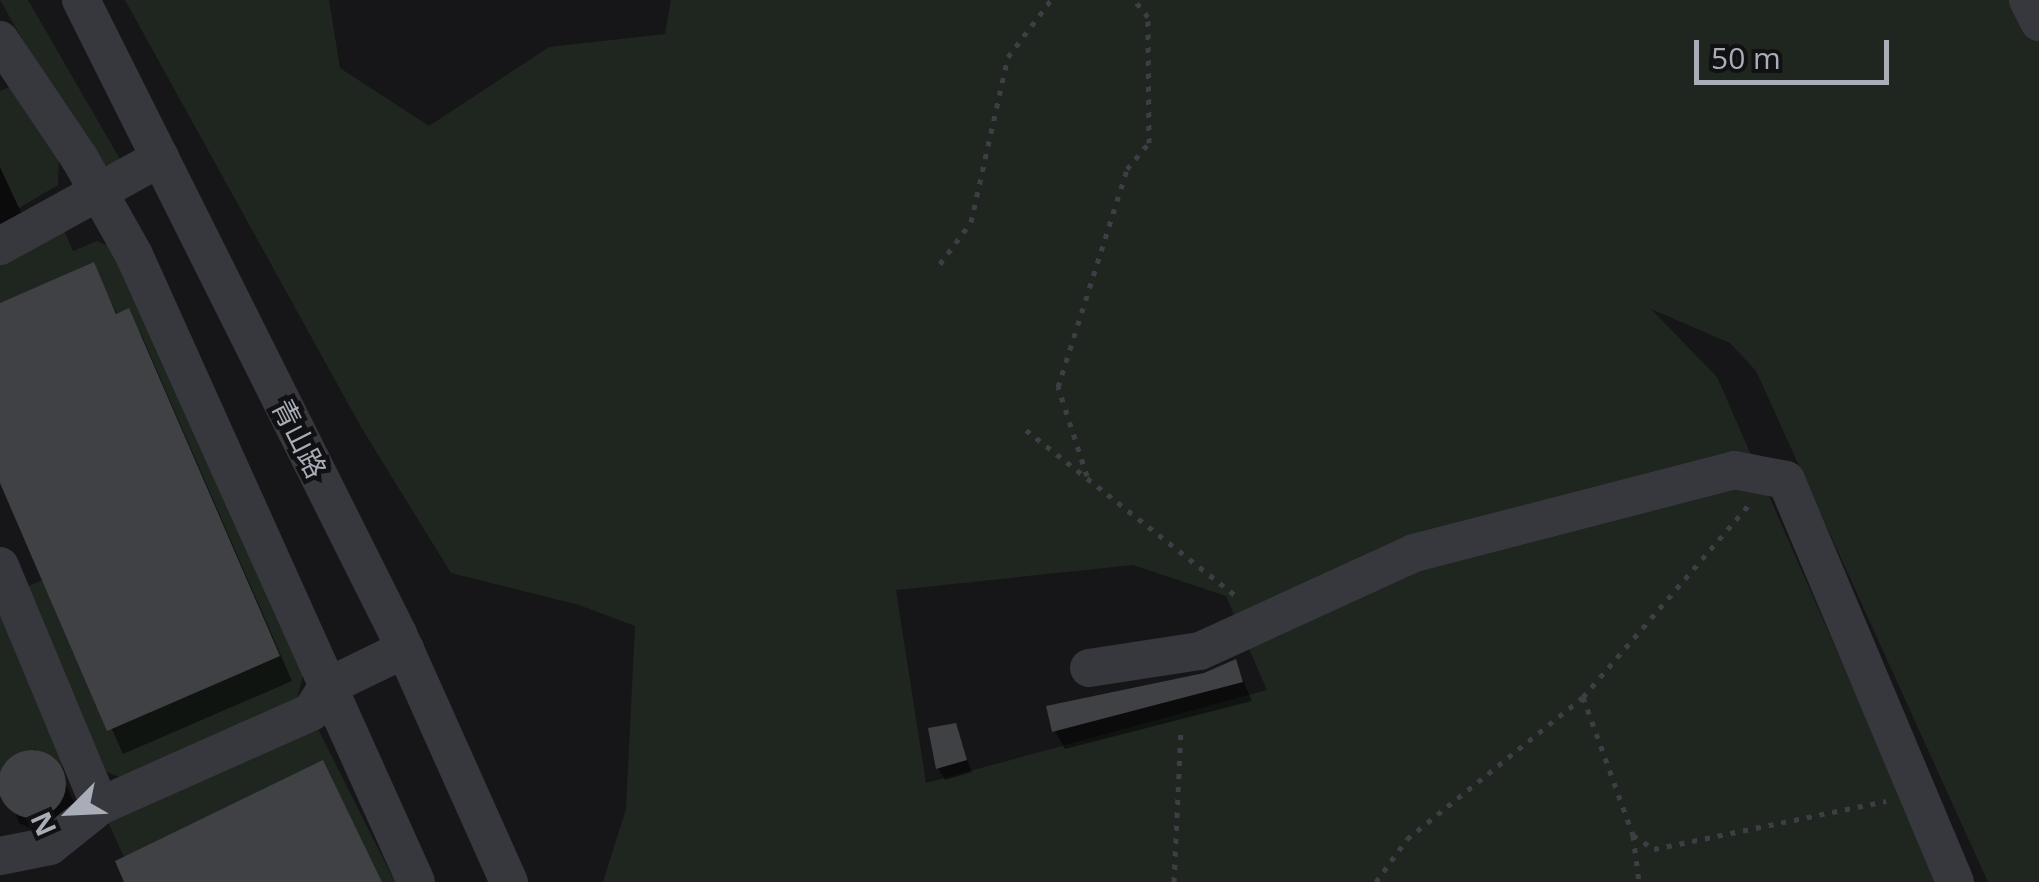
<!DOCTYPE html>
<meta charset="utf-8">
<style>
body{margin:0}
#map{position:relative;width:2039px;height:882px;overflow:hidden;background:#161618;font-family:"Open Sans","Noto Sans SC",sans-serif}
div>[style]{position:absolute}
.green>*{inset:0;background:#1e261f}
.shadow>*{inset:0;background:#0007}
.building>*{inset:0;background:#404145}
.round{border-radius:50%}
.path>*{height:5px;margin-top:-2.5px;transform-origin:0;background:repeating-linear-gradient(90deg,#3d3f44 0 5px,transparent 0 13px)}
.minor>*{height:38px;margin:-19px;padding:0 19px;transform-origin:19px;border-radius:19px;background:#37383d}
span{translate:-50% -50%;white-space:nowrap;text-align:center;line-height:1.15;-webkit-text-stroke:9px #111113;paint-order:stroke}
.street-label{font-size:28px;color:#a8adb8}
.north{position:absolute;left:20px;top:762px;width:100px;height:100px;-webkit-text-stroke:8px #111113;paint-order:stroke;rotate:246deg;font-size:28px;font-weight:700;line-height:40px;text-align:center;color:#a8adb8}
.north::after{content:'';display:block;margin:auto;width:35px;height:45px;background:#a8adb8;clip-path:polygon(50% 0,100% 100%,50% 72%,0 100%)}
.scale{position:absolute;left:1694px;top:40px;width:195px;height:45px;box-sizing:border-box;border:5px solid #a8adb8;border-top:0;padding-left:12px;font-size:30px;line-height:35px;white-space:nowrap;color:#a8adb8;-webkit-text-stroke:8px #111113;paint-order:stroke}
</style>
<div id="map">
<div class="green">
<i style="clip-path:polygon(0 0,28px 0,121px 161px,96px 168px)"></i>
<i style="clip-path:polygon(evenodd,125px 0,329px 0,340px 68px,429px 126px,549px 47px,665px 34px,671px 0,2039px 0,2039px 882px,1988px 882px,1756px 371px,1730px 343px,1651px 309px,1717px 377px,1938px 882px,603px 882px,626px 809px,635px 626px,579px 605px,451px 573px,361px 427px,125px 0,1133px 565px,1226px 596px,1267px 690px,926px 783px,896px 590px,1133px 565px)"></i>
<i style="clip-path:polygon(16px 84px,59px 152px,58px 185px,19px 208px,0 168px,0 91px)"></i>
<i style="clip-path:polygon(62px 226px,73px 251px,97px 241px,113px 248px,304px 672px,297px 698px,122px 778px,100px 769px,22px 589px,42px 580px,128px 309px,116px 314px,94px 263px,0 303px,0 263px)"></i>
<i style="clip-path:polygon(0 601px,61px 749px,62px 768px,35px 749px,14px 755px,0 772px)"></i>
<i style="clip-path:polygon(315px 723px,395px 882px,382px 882px,323px 761px,124px 857px,108px 822px)"></i>
</div>
<div class="shadow">
<i style="clip-path:polygon(0 167px,31px 234px,0 248px)"></i>
<i style="clip-path:polygon(93px 265px,118px 316px,128px 312px,142px 336px,292px 681px,123px 754px,0 477px,0 306px)"></i>
<i style="clip-path:polygon(1235px 662px,1252px 701px,1065px 749px,1055px 731px)"></i>
<i style="clip-path:polygon(954px 726px,972px 772px,945px 780px,938px 768px)"></i>
<i style="clip-path:polygon(35px 752px,54px 761px,75px 804px,47px 836px,19px 823px,2px 773px,15px 757px)"></i>
</div>
<div class="building">
<i style="clip-path:polygon(94px 262px,116px 314px,129px 308px,280px 656px,107px 731px,0 483px,0 303px)"></i>
<i style="clip-path:polygon(1236px 659px,1243px 682px,1052px 732px,1046px 706px,1204px 673px)"></i>
<i style="clip-path:polygon(956px 723px,967px 760px,936px 769px,928px 728px)"></i>
<i class="round" style="left:-2px;top:750px;width:68px;height:68px"></i>
<i style="clip-path:polygon(323px 760px,382px 882px,124px 882px,115px 861px)"></i>
</div>
<div class="path">
<i style="left:940px;top:264px;width:52px;rotate:-53.6deg"></i>
<i style="left:971px;top:222px;width:169px;rotate:-77.4deg"></i>
<i style="left:1008px;top:57px;width:71px;rotate:-53deg"></i>
<i style="left:1026px;top:430px;width:271px;rotate:38.3deg"></i>
<i style="left:1087px;top:476px;width:94px;rotate:-108deg"></i>
<i style="left:1058px;top:387px;width:229px;rotate:-72.4deg"></i>
<i style="left:1127px;top:169px;width:34px;rotate:-50deg"></i>
<i style="left:1149px;top:143px;width:126px;rotate:-90.5deg"></i>
<i style="left:1148px;top:17px;width:22px;rotate:-129deg"></i>
<i style="left:1583px;top:697px;width:147px;rotate:70.1deg"></i>
<i style="left:1633px;top:835px;width:47px;rotate:82.7deg"></i>
<i style="left:1633px;top:835px;width:25px;rotate:34deg"></i>
<i style="left:1654px;top:849px;width:237px;rotate:-11.7deg"></i>
<i style="left:1174px;top:882px;width:153px;rotate:-87.4deg"></i>
<i style="left:1376px;top:882px;width:53px;rotate:-54.2deg"></i>
<i style="left:1407px;top:839px;width:226px;rotate:-38.9deg"></i>
<i style="left:1583px;top:697px;width:252px;rotate:-49.2deg"></i>
</div>
<div class="minor">
<i style="left:81px;top:0;width:709px;rotate:63.43deg"></i>
<i style="left:398px;top:634px;width:272px;rotate:65.9deg"></i>
<i style="left:2028px;top:0;width:25px;rotate:63deg"></i>
<i style="left:0;top:40px;width:143px;rotate:56.1deg"></i>
<i style="left:80px;top:159px;width:110px;rotate:60.6deg"></i>
<i style="left:134px;top:255px;width:687px;rotate:65.78deg"></i>
<i style="left:0;top:246px;width:183px;rotate:-28.8deg"></i>
<i style="left:0;top:566px;width:260px;rotate:67.4deg"></i>
<i style="left:1089px;top:668px;width:112px;rotate:-8.7deg"></i>
<i style="left:1200px;top:651px;width:235px;rotate:-24.6deg"></i>
<i style="left:1414px;top:553px;width:331px;rotate:-14.5deg"></i>
<i style="left:1734px;top:470px;width:53px;rotate:10.9deg"></i>
<i style="left:1786px;top:480px;width:436px;rotate:67.2deg"></i>
<i style="left:0;top:856px;width:51px;rotate:-11.3deg"></i>
<i style="left:50px;top:846px;width:64px;rotate:-38.7deg"></i>
<i style="left:100px;top:806px;width:231px;rotate:-24deg"></i>
<i style="left:311px;top:712px;width:30px;rotate:-57deg"></i>
<i style="left:327px;top:687px;width:87px;rotate:-26deg"></i>
</div>
<div class="street-label">
<span style="left:300px;top:438px;rotate:63deg">青山路</span>
</div>
<div class="north">N</div>
<div class="scale">50 m</div>
</div>
